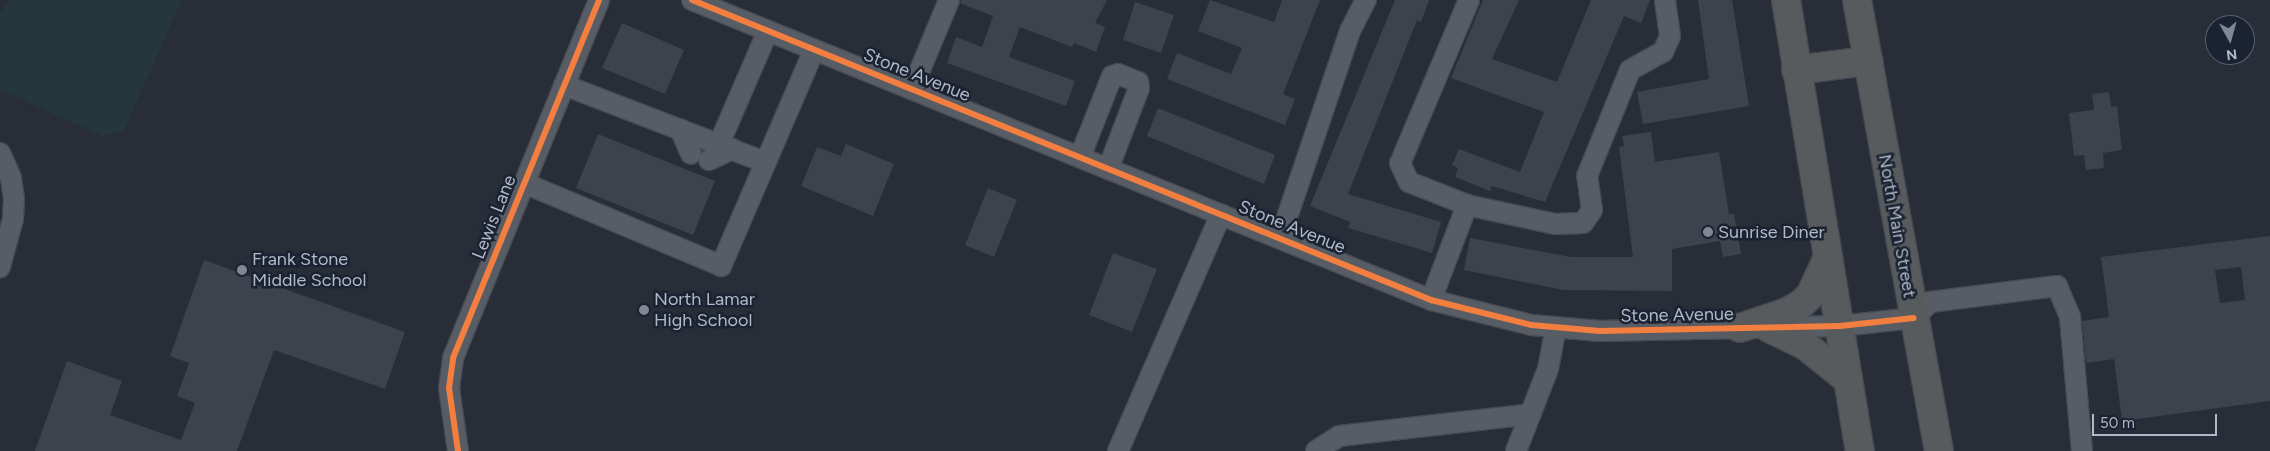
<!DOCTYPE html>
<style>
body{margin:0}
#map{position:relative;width:2270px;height:451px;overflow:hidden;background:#282d37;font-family:Figtree,sans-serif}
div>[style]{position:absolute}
.green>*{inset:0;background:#25373d}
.building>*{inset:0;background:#3e424c}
.roads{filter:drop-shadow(1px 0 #454a51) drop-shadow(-1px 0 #454a51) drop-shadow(0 1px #454a51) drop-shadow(0 -1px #454a51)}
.minor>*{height:20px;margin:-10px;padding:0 10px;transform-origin:10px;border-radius:10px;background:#585c65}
.highway>*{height:28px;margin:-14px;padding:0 14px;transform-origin:14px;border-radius:14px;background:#585b5e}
.cycleway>*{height:6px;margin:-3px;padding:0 3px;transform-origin:3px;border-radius:3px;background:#f27e40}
.dots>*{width:14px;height:14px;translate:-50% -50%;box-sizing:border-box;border:2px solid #1b2332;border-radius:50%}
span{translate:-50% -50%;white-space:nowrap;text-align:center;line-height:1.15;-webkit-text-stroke:5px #1b2332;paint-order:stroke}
.street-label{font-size:18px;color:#b1b9c8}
.poi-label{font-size:18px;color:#b1b9c8}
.left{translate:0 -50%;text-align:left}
.north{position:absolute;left:2205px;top:15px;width:50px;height:50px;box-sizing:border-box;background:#1b2332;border:1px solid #575f6e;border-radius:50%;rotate:173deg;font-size:14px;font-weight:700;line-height:20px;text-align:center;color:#b1b9c8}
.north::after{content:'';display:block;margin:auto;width:18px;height:22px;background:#818895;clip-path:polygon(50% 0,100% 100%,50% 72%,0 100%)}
.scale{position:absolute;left:2092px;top:414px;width:125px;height:22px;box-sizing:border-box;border:2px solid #b1b9c8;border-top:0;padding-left:6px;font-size:15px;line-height:18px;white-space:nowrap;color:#b1b9c8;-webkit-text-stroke:4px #1b2332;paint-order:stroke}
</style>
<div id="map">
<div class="green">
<i style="clip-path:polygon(11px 0,182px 0,124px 130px,103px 136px,0 90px,0 12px)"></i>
</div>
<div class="building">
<i style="clip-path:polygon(961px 0,1107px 0,1095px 23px,1105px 27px,1096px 52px,1074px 43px,1072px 47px,1020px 27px,1009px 57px,1075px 81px,1066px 106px,947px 63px,956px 37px,982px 47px,993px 16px,960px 3px)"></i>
<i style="clip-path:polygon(1210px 0,1274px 22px,1282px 0,1320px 0,1283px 94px,1295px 99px,1285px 125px,1167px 79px,1177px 53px,1231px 74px,1242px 48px,1198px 31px)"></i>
<i style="clip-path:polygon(1395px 0,1429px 0,1421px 22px,1417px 20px,1348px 194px,1441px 222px,1432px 253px,1348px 228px,1350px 222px,1310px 206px)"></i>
<i style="clip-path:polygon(1483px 0,1519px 0,1492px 59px,1557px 82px,1591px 0,1650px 0,1641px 23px,1624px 16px,1545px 202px,1492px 186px,1490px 191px,1455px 177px,1458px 168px,1452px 165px,1459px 149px,1520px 172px,1544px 112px,1451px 78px)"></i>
<i style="clip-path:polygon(1698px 0,1732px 0,1749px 106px,1643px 124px,1637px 92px,1709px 79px)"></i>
<i style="clip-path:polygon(1135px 2px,1174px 15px,1161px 53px,1123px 40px)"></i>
<i style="clip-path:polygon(622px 23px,684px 50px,665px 94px,602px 68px)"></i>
<i style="clip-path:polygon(2109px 92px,2111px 107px,2117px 106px,2122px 150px,2103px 153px,2104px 168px,2086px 170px,2084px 155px,2074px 156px,2069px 113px,2094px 110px,2092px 94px)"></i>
<i style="clip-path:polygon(1158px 108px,1275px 155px,1264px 184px,1147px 136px)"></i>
<i style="clip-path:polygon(1651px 132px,1655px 162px,1719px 152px,1729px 214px,1734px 214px,1741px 254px,1723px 257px,1720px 241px,1672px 249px,1672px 291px,1563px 290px,1464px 270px,1470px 238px,1571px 257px,1633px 257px,1619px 147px,1624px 146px,1622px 136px)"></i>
<i style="clip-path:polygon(598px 134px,715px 181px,693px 235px,576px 188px)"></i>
<i style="clip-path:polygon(846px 144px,894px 164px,873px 216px,801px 186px,817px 147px,841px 156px)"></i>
<i style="clip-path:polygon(988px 188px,1017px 200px,994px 257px,965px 245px)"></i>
<i style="clip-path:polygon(evenodd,2270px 236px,2270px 401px,2122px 421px,2114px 359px,2086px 363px,2082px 321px,2109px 317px,2101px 257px,2270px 236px,2241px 267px,2245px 300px,2220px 303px,2215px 270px,2241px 267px)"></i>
<i style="clip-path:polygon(1113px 253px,1157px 269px,1132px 332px,1089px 315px)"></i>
<i style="clip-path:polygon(204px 260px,405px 332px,385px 389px,274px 350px,237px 451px,35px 451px,67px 361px,122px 381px,110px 415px,181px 440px,195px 403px,177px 396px,189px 363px,170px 356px)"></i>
</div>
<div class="roads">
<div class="minor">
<i style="left:692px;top:0;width:798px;rotate:22.09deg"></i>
<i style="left:1431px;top:300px;width:103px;rotate:14deg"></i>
<i style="left:1531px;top:325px;width:69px;rotate:5deg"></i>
<i style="left:1600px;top:331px;width:240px;rotate:-1.2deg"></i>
<i style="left:1840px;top:326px;width:74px;rotate:-6.2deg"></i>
<i style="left:1914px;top:318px;width:23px;rotate:-45deg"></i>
<i style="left:1930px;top:302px;width:128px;rotate:-7.2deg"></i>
<i style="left:2057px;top:286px;width:34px;rotate:67deg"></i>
<i style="left:2070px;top:317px;width:135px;rotate:84.9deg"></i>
<i style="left:1469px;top:0;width:177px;rotate:112.9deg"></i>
<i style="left:1400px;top:163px;width:21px;rotate:65deg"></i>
<i style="left:1409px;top:182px;width:62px;rotate:21.6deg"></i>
<i style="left:1467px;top:205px;width:90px;rotate:12.2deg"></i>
<i style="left:1555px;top:224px;width:28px;rotate:-2deg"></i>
<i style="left:1583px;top:223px;width:16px;rotate:-55deg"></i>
<i style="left:1592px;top:210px;width:34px;rotate:-98deg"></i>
<i style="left:1587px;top:176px;width:114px;rotate:-67.9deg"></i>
<i style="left:1630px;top:70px;width:38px;rotate:-29deg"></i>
<i style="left:1663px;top:52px;width:17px;rotate:-66deg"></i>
<i style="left:1670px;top:36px;width:36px;rotate:-98deg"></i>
<i style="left:564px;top:85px;width:215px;rotate:21deg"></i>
<i style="left:912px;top:89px;width:96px;rotate:-67.4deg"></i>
<i style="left:680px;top:129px;width:27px;rotate:66deg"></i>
<i style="left:719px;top:144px;width:123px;rotate:-66.6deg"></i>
<i style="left:0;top:153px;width:27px;rotate:66deg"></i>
<i style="left:11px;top:178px;width:21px;rotate:82deg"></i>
<i style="left:14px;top:199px;width:20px;rotate:93deg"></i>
<i style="left:13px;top:219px;width:50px;rotate:105.2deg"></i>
<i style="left:1080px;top:157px;width:87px;rotate:-68.4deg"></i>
<i style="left:1112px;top:76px;width:6px;rotate:-18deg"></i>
<i style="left:1118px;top:74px;width:22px;rotate:22deg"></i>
<i style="left:1138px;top:82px;width:6px;rotate:81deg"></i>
<i style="left:1139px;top:88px;width:87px;rotate:110.9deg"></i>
<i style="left:709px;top:160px;width:26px;rotate:-25deg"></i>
<i style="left:524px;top:183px;width:214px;rotate:22.8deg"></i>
<i style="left:721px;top:266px;width:235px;rotate:-66.7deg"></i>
<i style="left:1280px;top:238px;width:219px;rotate:-71.3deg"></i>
<i style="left:1350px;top:31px;width:35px;rotate:-63deg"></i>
<i style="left:1431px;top:300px;width:102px;rotate:-69.2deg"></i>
<i style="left:458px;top:451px;width:64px;rotate:-98.1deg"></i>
<i style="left:449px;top:388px;width:30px;rotate:-82deg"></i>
<i style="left:453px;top:358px;width:387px;rotate:-67.8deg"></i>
<i style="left:1118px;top:451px;width:258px;rotate:-66.5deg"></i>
<i style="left:1316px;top:451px;width:27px;rotate:-33deg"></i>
<i style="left:1339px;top:436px;width:193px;rotate:-6.5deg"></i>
<i style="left:1516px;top:451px;width:88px;rotate:-68.7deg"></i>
<i style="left:1548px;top:369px;width:43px;rotate:-79.2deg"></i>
</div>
<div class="highway">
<i style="left:1786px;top:0;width:457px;rotate:80.7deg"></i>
<i style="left:1857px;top:0;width:458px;rotate:79.7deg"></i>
<i style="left:1796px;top:70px;width:73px;rotate:-7.1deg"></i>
<i style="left:1740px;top:328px;width:50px;rotate:-18.8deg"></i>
<i style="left:1787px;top:312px;width:16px;rotate:-30deg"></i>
<i style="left:1801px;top:304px;width:12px;rotate:-42deg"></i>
<i style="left:1810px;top:296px;width:43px;rotate:-65.2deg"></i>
<i style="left:1769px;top:328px;width:41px;rotate:25.9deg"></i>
<i style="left:1806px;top:346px;width:54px;rotate:39deg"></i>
</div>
</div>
<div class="cycleway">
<i style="left:692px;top:0;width:798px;rotate:22.09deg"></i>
<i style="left:1431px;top:300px;width:103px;rotate:14deg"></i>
<i style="left:1531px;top:325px;width:69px;rotate:5deg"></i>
<i style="left:1600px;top:331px;width:240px;rotate:-1.2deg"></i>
<i style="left:1840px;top:326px;width:74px;rotate:-6.2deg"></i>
<i style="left:458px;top:451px;width:64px;rotate:-98.1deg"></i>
<i style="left:449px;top:388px;width:30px;rotate:-82deg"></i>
<i style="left:453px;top:358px;width:387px;rotate:-67.8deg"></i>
</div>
<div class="dots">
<i style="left:1708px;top:232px;background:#818895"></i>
<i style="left:242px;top:270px;background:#818895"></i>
<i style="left:644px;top:310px;background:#818895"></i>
</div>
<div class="street-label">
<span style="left:917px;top:75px;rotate:22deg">Stone Avenue</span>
<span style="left:494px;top:217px;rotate:-68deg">Lewis Lane</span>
<span style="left:1897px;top:226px;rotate:80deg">North Main Street</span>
<span style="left:1292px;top:227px;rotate:22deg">Stone Avenue</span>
<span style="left:1677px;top:315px;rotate:-1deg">Stone Avenue</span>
</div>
<div class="poi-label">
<span class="left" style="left:1718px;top:232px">Sunrise Diner</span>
<span class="left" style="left:252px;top:270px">Frank Stone<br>Middle School</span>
<span class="left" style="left:654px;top:310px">North Lamar<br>High School</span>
</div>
<div class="north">N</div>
<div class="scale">50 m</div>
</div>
